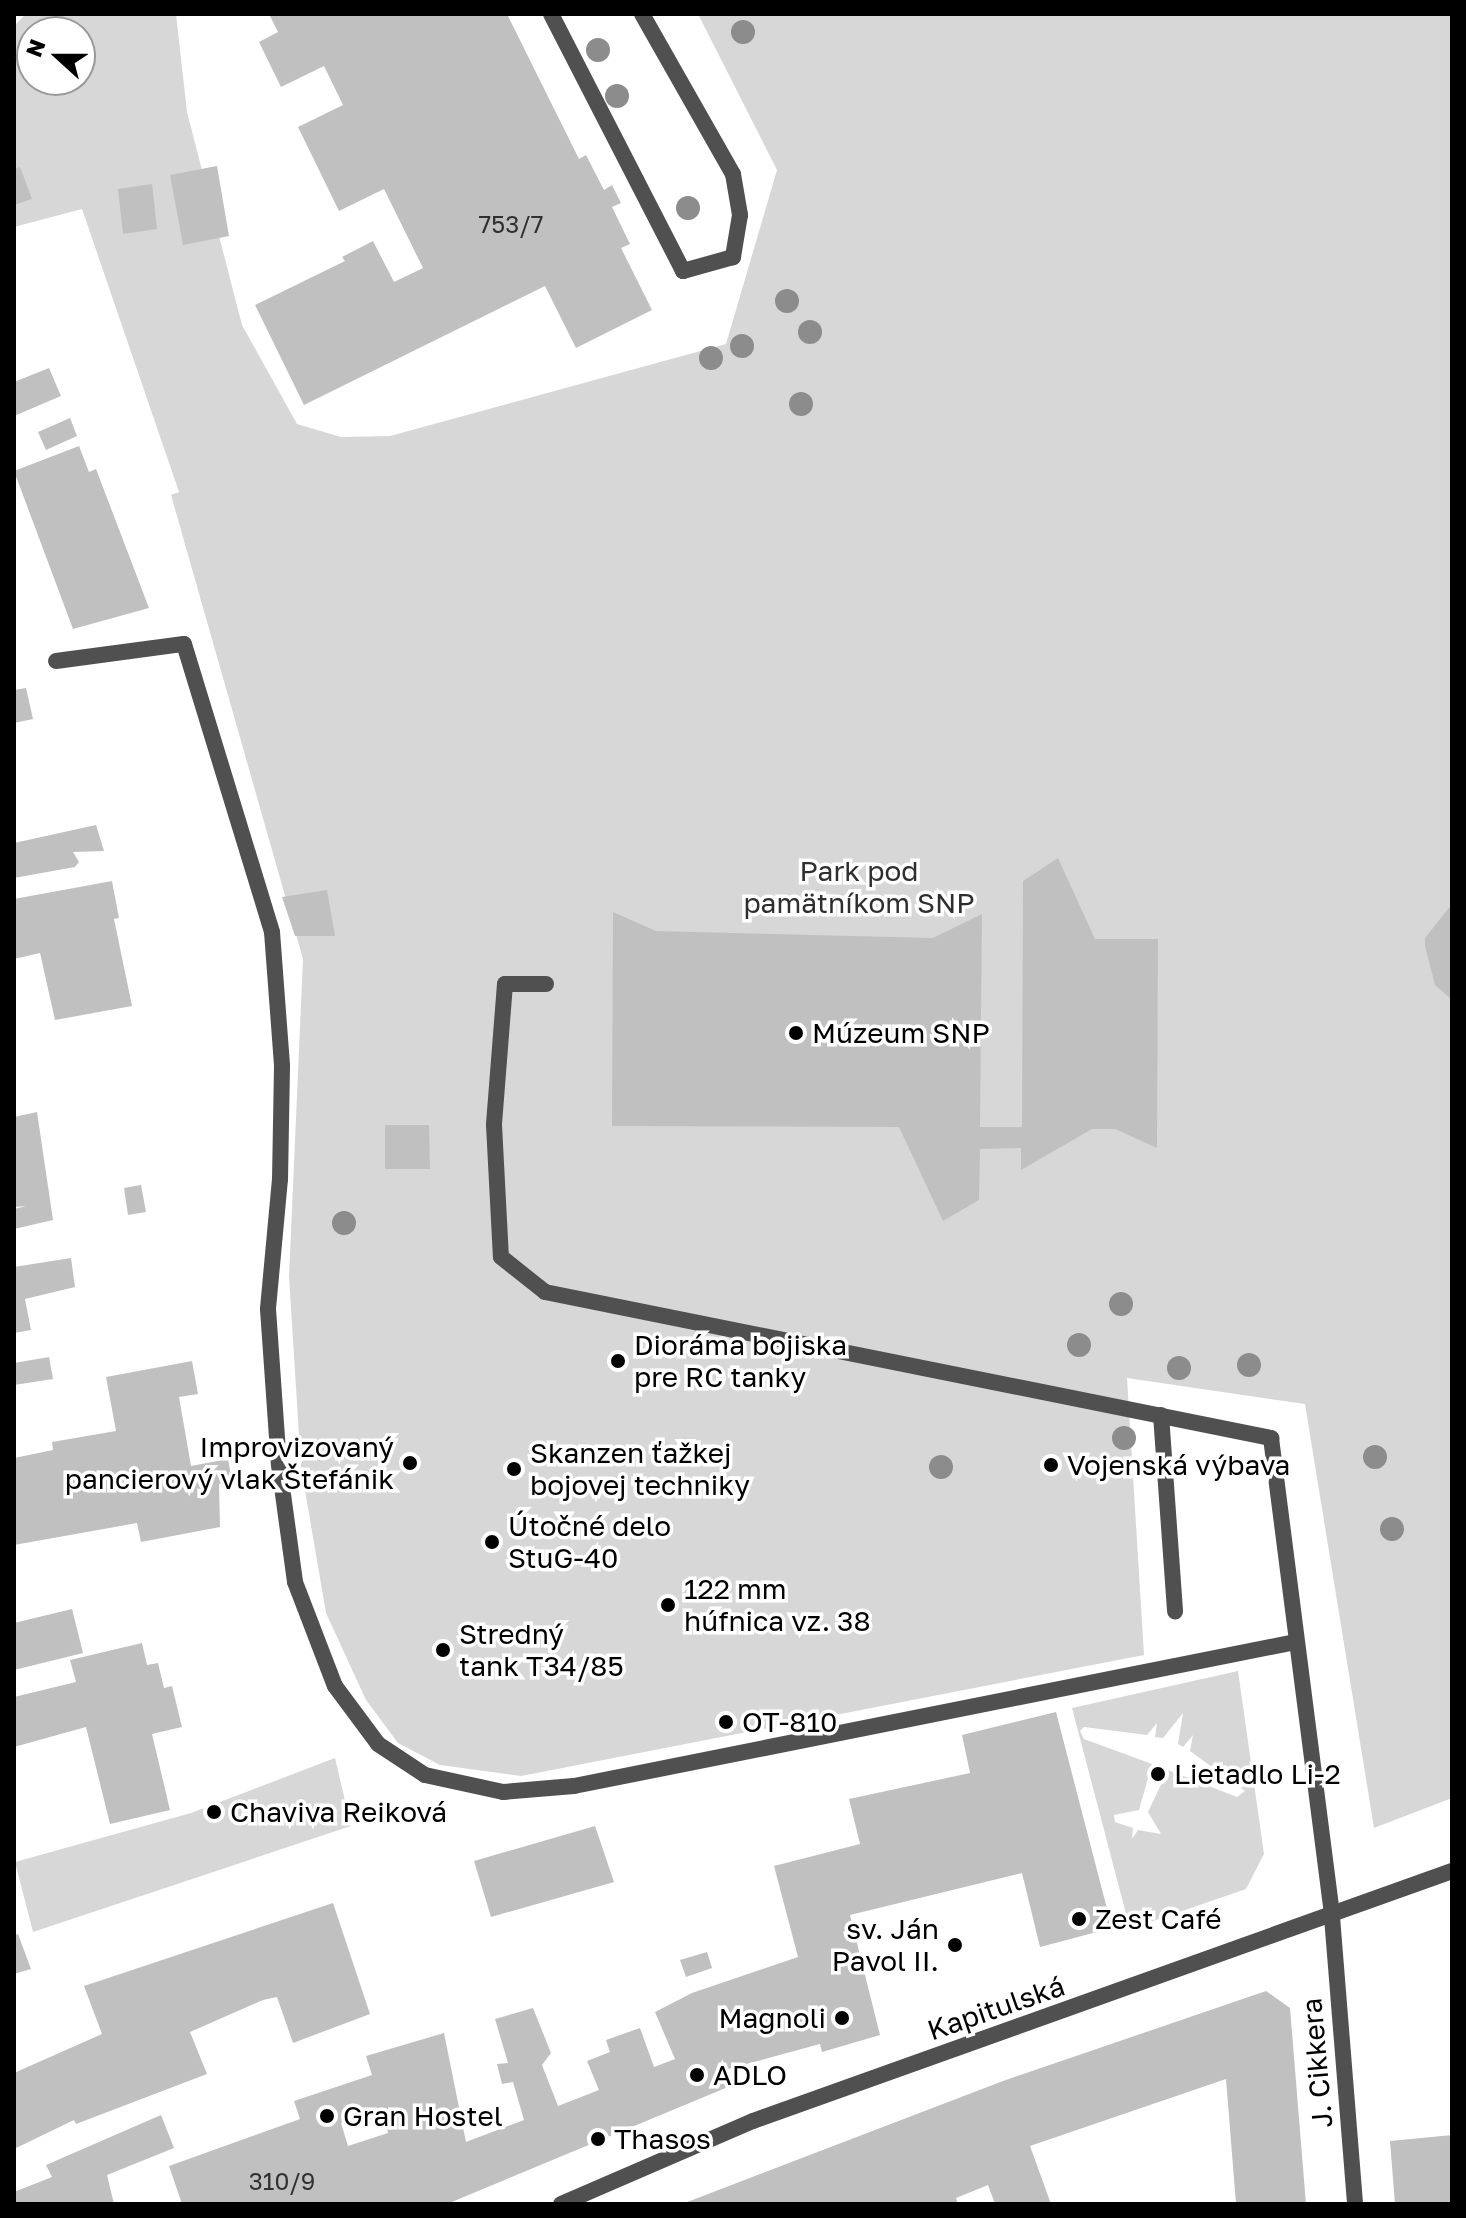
<!DOCTYPE html>
<meta charset="utf-8">
<style>
body{margin:0}
#map{position:relative;width:1466px;height:2218px;overflow:hidden;background:#fff;font-family:"Golos Text",sans-serif}
div>[style]{position:absolute}
.green>*{inset:0;background:#d7d7d7}
.building>*{inset:0;background:#c0c0c0}
.service>*{height:16px;margin:-8px;padding:0 8px;transform-origin:8px;border-radius:8px;background:#505050}
.minor>*{height:16px;margin:-8px;padding:0 8px;transform-origin:8px;border-radius:8px;background:#505050}
.trees>*{width:24px;height:24px;margin:-12px;border-radius:50%;background:#8c8c8c}
.dots>*{width:22px;height:22px;translate:-50% -50%;box-sizing:border-box;border:4px solid #fff;border-radius:50%}
span{translate:-50% -50%;white-space:nowrap;text-align:center;line-height:1.15;-webkit-text-stroke:7px #fff;paint-order:stroke}
.number-label{font-size:24px;color:#303030}
.number-label span{-webkit-text-stroke-width:0}
.park-label{font-size:28px;color:#2e2e2e}
.poi-label{font-size:28px;color:#000}
.left{translate:0 -50%;text-align:left}
.right{translate:-100% -50%;text-align:right}
.street-label{font-size:28px;color:#000}
.frame{position:absolute;inset:0;border:16px solid #000;pointer-events:none}
.north{position:absolute;left:16px;top:16px;width:80px;height:80px;box-sizing:border-box;background:#fff;border:2px solid #999;border-radius:50%;rotate:291deg;font-size:22px;font-weight:700;line-height:32px;text-align:center;color:#000}
.north::after{content:'';display:block;margin:auto;width:28px;height:36px;background:#000;clip-path:polygon(50% 0,100% 100%,50% 72%,0 100%)}
</style>
<div id="map">
<div class="green">
<i style="clip-path:polygon(evenodd,26px 14px,176px 14px,187px 112px,242px 325px,297px 424px,341px 437px,390px 436px,726px 344px,777px 170px,698px 14px,1452px 14px,1452px 1798px,1374px 1828px,1305px 1404px,1127px 1378px,1144px 1655px,521px 1776px,440px 1765px,398px 1743px,366px 1700px,326px 1613px,301px 1467px,289px 1277px,303px 959px,171px 495px,179px 492px,82px 209px,14px 227px,14px 26px,26px 14px,32px 32px,80px 32px,80px 80px,32px 80px,32px 32px)"></i>
<i style="clip-path:polygon(evenodd,1238px 1671px,1264px 1854px,1246px 1889px,1130px 1929px,1072px 1708px,1238px 1671px,1183px 1713px,1178px 1744px,1183px 1747px,1193px 1735px,1190px 1751px,1245px 1791px,1237px 1797px,1168px 1770px,1148px 1812px,1161px 1834px,1138px 1830px,1132px 1839px,1133px 1828px,1115px 1822px,1114px 1815px,1139px 1810px,1152px 1764px,1084px 1739px,1080px 1731px,1084px 1727px,1147px 1735px,1157px 1723px,1155px 1737px,1163px 1738px,1183px 1713px)"></i>
<i style="clip-path:polygon(335px 1758px,351px 1826px,33px 1932px,15px 1862px,191px 1813px)"></i>
</div>
<div class="building">
<i style="clip-path:polygon(269px 14px,507px 14px,579px 159px,586px 155px,604px 190px,612px 185px,621px 203px,612px 207px,630px 244px,621px 248px,652px 310px,576px 348px,545px 286px,304px 405px,255px 305px,345px 261px,342px 257px,373px 241px,394px 282px,423px 268px,384px 189px,339px 211px,298px 127px,343px 105px,324px 66px,281px 87px,259px 42px,278px 32px)"></i>
<i style="clip-path:polygon(217px 166px,229px 236px,183px 245px,170px 175px)"></i>
<i style="clip-path:polygon(20px 167px,32px 199px,14px 205px,14px 169px)"></i>
<i style="clip-path:polygon(152px 184px,157px 229px,123px 234px,118px 189px)"></i>
<i style="clip-path:polygon(49px 368px,61px 396px,14px 416px,14px 382px)"></i>
<i style="clip-path:polygon(70px 418px,77px 436px,46px 450px,38px 432px)"></i>
<i style="clip-path:polygon(79px 446px,89px 472px,96px 469px,149px 608px,73px 629px,14px 471px)"></i>
<i style="clip-path:polygon(26px 688px,33px 719px,14px 723px,14px 690px)"></i>
<i style="clip-path:polygon(96px 825px,104px 851px,73px 852px,79px 862px,75px 867px,14px 878px,14px 843px)"></i>
<i style="clip-path:polygon(1058px 858px,1095px 939px,1158px 939px,1157px 1148px,1115px 1129px,1092px 1129px,1021px 1170px,1021px 1148px,980px 1149px,979px 1200px,943px 1221px,899px 1127px,612px 1126px,613px 912px,656px 931px,933px 938px,982px 914px,980px 1127px,1022px 1127px,1023px 881px)"></i>
<i style="clip-path:polygon(112px 881px,119px 918px,114px 919px,132px 1006px,55px 1020px,40px 953px,14px 959px,14px 899px)"></i>
<i style="clip-path:polygon(327px 890px,335px 936px,295px 936px,282px 897px)"></i>
<i style="clip-path:polygon(1452px 904px,1452px 1000px,1435px 985px,1425px 946px,1425px 938px)"></i>
<i style="clip-path:polygon(37px 1112px,53px 1220px,14px 1229px,14px 1209px,26px 1206px,14px 1207px,14px 1117px)"></i>
<i style="clip-path:polygon(385px 1125px,429px 1125px,430px 1169px,385px 1169px)"></i>
<i style="clip-path:polygon(141px 1185px,146px 1212px,128px 1215px,124px 1188px)"></i>
<i style="clip-path:polygon(71px 1258px,75px 1287px,25px 1299px,31px 1330px,14px 1333px,14px 1267px)"></i>
<i style="clip-path:polygon(49px 1357px,53px 1379px,14px 1385px,14px 1363px)"></i>
<i style="clip-path:polygon(192px 1361px,198px 1394px,179px 1397px,191px 1466px,228px 1459px,232px 1481px,219px 1484px,220px 1527px,141px 1542px,137px 1523px,14px 1545px,14px 1458px,53px 1450px,52px 1442px,116px 1431px,106px 1377px)"></i>
<i style="clip-path:polygon(72px 1609px,83px 1653px,14px 1670px,14px 1623px)"></i>
<i style="clip-path:polygon(142px 1643px,147px 1665px,158px 1663px,164px 1688px,172px 1686px,182px 1727px,152px 1734px,170px 1810px,110px 1824px,86px 1727px,14px 1747px,14px 1697px,76px 1682px,70px 1660px)"></i>
<i style="clip-path:polygon(evenodd,1056px 1712px,1112px 1928px,1040px 1947px,1022px 1873px,850px 1915px,880px 2035px,822px 2052px,820px 2044px,721px 2071px,728px 2087px,447px 2204px,182px 2204px,169px 2166px,300px 2119px,294px 2101px,372px 2075px,366px 2056px,444px 2033px,466px 2142px,524px 2120px,513px 2082px,502px 2084px,497px 2064px,508px 2063px,495px 2019px,533px 2008px,551px 2053px,542px 2065px,558px 2106px,599px 2090px,587px 2061px,610px 2052px,606px 2040px,640px 2028px,654px 2067px,675px 2059px,655px 2012px,692px 1993px,798px 1957px,774px 1866px,860px 1844px,849px 1799px,970px 1773px,962px 1735px,1056px 1712px,382px 2111px,388px 2133px,348px 2146px,341px 2123px,382px 2111px)"></i>
<i style="clip-path:polygon(595px 1826px,614px 1882px,491px 1917px,474px 1861px)"></i>
<i style="clip-path:polygon(333px 1903px,370px 2014px,293px 2043px,277px 1997px,263px 2000px,190px 2032px,207px 2074px,76px 2124px,74px 2120px,14px 2149px,14px 2073px,102px 2034px,84px 1986px)"></i>
<i style="clip-path:polygon(18px 1934px,31px 1969px,14px 1974px,14px 1935px)"></i>
<i style="clip-path:polygon(707px 1952px,712px 1968px,686px 1977px,680px 1960px)"></i>
<i style="clip-path:polygon(1266px 1991px,1290px 2008px,1306px 2204px,1236px 2204px,1226px 2079px,1030px 2146px,1051px 2204px,995px 2204px,988px 2185px,956px 2198px,958px 2204px,682px 2204px,1003px 2081px)"></i>
<i style="clip-path:polygon(161px 2115px,174px 2148px,107px 2175px,114px 2204px,14px 2204px,14px 2192px,52px 2177px,46px 2165px)"></i>
<i style="clip-path:polygon(1452px 2135px,1452px 2204px,1395px 2204px,1390px 2141px)"></i>
</div>
<div class="service">
<i style="left:551px;top:14px;width:289px;rotate:62.8deg"></i>
<i style="left:683px;top:271px;width:52px;rotate:-15.6deg"></i>
<i style="left:56px;top:661px;width:129px;rotate:-7.6deg"></i>
<i style="left:184px;top:644px;width:301px;rotate:73deg"></i>
<i style="left:272px;top:932px;width:134px;rotate:85.7deg"></i>
<i style="left:282px;top:1066px;width:113px;rotate:91deg"></i>
<i style="left:280px;top:1179px;width:131px;rotate:95.3deg"></i>
<i style="left:268px;top:1309px;width:156px;rotate:86deg"></i>
<i style="left:279px;top:1465px;width:118px;rotate:82.2deg"></i>
<i style="left:295px;top:1582px;width:111px;rotate:69deg"></i>
<i style="left:335px;top:1686px;width:72px;rotate:53.4deg"></i>
<i style="left:378px;top:1744px;width:56px;rotate:33.4deg"></i>
<i style="left:425px;top:1775px;width:80px;rotate:12.3deg"></i>
<i style="left:503px;top:1792px;width:71px;rotate:-4.8deg"></i>
<i style="left:574px;top:1786px;width:735px;rotate:-11.29deg"></i>
<i style="left:546px;top:984px;width:41px;rotate:180deg"></i>
<i style="left:505px;top:984px;width:141px;rotate:94.5deg"></i>
<i style="left:494px;top:1125px;width:132px;rotate:87deg"></i>
<i style="left:501px;top:1257px;width:56px;rotate:38.5deg"></i>
<i style="left:545px;top:1292px;width:741px;rotate:11.37deg"></i>
<i style="left:1271px;top:1438px;width:483px;rotate:82.7deg"></i>
<i style="left:1161px;top:1415px;width:197px;rotate:85.9deg"></i>
</div>
<div class="minor">
<i style="left:642px;top:14px;width:184px;rotate:60.4deg"></i>
<i style="left:733px;top:174px;width:42px;rotate:80.3deg"></i>
<i style="left:740px;top:215px;width:43px;rotate:99.5deg"></i>
<i style="left:1332px;top:1917px;width:288px;rotate:85.4deg"></i>
<i style="left:561px;top:2204px;width:209px;rotate:-23.4deg"></i>
<i style="left:753px;top:2121px;width:742px;rotate:-19.68deg"></i>
</div>
<div class="trees">
<i style="left:743px;top:32px"></i>
<i style="left:598px;top:50px"></i>
<i style="left:617px;top:96px"></i>
<i style="left:688px;top:208px"></i>
<i style="left:787px;top:301px"></i>
<i style="left:810px;top:332px"></i>
<i style="left:742px;top:346px"></i>
<i style="left:711px;top:358px"></i>
<i style="left:801px;top:404px"></i>
<i style="left:344px;top:1223px"></i>
<i style="left:1121px;top:1304px"></i>
<i style="left:1079px;top:1345px"></i>
<i style="left:1249px;top:1365px"></i>
<i style="left:1179px;top:1368px"></i>
<i style="left:1124px;top:1438px"></i>
<i style="left:1375px;top:1457px"></i>
<i style="left:941px;top:1467px"></i>
<i style="left:1392px;top:1529px"></i>
</div>
<div class="dots">
<i style="left:796px;top:1033px;background:#000"></i>
<i style="left:618px;top:1361px;background:#000"></i>
<i style="left:410px;top:1463px;background:#000"></i>
<i style="left:1051px;top:1465px;background:#000"></i>
<i style="left:514px;top:1469px;background:#000"></i>
<i style="left:492px;top:1542px;background:#000"></i>
<i style="left:668px;top:1605px;background:#000"></i>
<i style="left:443px;top:1650px;background:#000"></i>
<i style="left:726px;top:1722px;background:#000"></i>
<i style="left:1158px;top:1774px;background:#000"></i>
<i style="left:214px;top:1812px;background:#000"></i>
<i style="left:1079px;top:1919px;background:#000"></i>
<i style="left:955px;top:1945px;background:#000"></i>
<i style="left:842px;top:2018px;background:#000"></i>
<i style="left:697px;top:2075px;background:#000"></i>
<i style="left:327px;top:2116px;background:#000"></i>
<i style="left:598px;top:2139px;background:#000"></i>
</div>
<div class="number-label">
<span style="left:511px;top:224px">753/7</span>
<span style="left:282px;top:2181px">310/9</span>
</div>
<div class="park-label">
<span style="left:859px;top:887px">Park pod<br>pamätníkom SNP</span>
</div>
<div class="poi-label">
<span class="left" style="left:812px;top:1033px">Múzeum SNP</span>
<span class="left" style="left:634px;top:1361px">Dioráma bojiska<br>pre RC tanky</span>
<span class="right" style="left:394px;top:1463px">Improvizovaný<br>pancierový vlak Štefánik</span>
<span class="left" style="left:530px;top:1469px">Skanzen ťažkej<br>bojovej techniky</span>
<span class="left" style="left:1067px;top:1465px">Vojenská výbava</span>
<span class="left" style="left:508px;top:1542px">Útočné delo<br>StuG-40</span>
<span class="left" style="left:684px;top:1605px">122 mm<br>húfnica vz. 38</span>
<span class="left" style="left:459px;top:1650px">Stredný<br>tank T34/85</span>
<span class="left" style="left:742px;top:1722px">OT-810</span>
<span class="left" style="left:1174px;top:1774px">Lietadlo Li-2</span>
<span class="left" style="left:230px;top:1812px">Chaviva Reiková</span>
<span class="left" style="left:1095px;top:1919px">Zest Café</span>
<span class="right" style="left:939px;top:1945px">sv. Ján<br>Pavol II.</span>
<span class="right" style="left:826px;top:2018px">Magnoli</span>
<span class="left" style="left:713px;top:2075px">ADLO</span>
<span class="left" style="left:343px;top:2116px">Gran Hostel</span>
<span class="left" style="left:614px;top:2139px">Thasos</span>
</div>
<div class="street-label">
<span style="left:996px;top:2008px;rotate:-19deg">Kapitulská</span>
<span style="left:1317px;top:2063px;rotate:-95deg">J. Cikkera</span>
</div>
<div class="frame"></div>
<div class="north">N</div>
</div>
